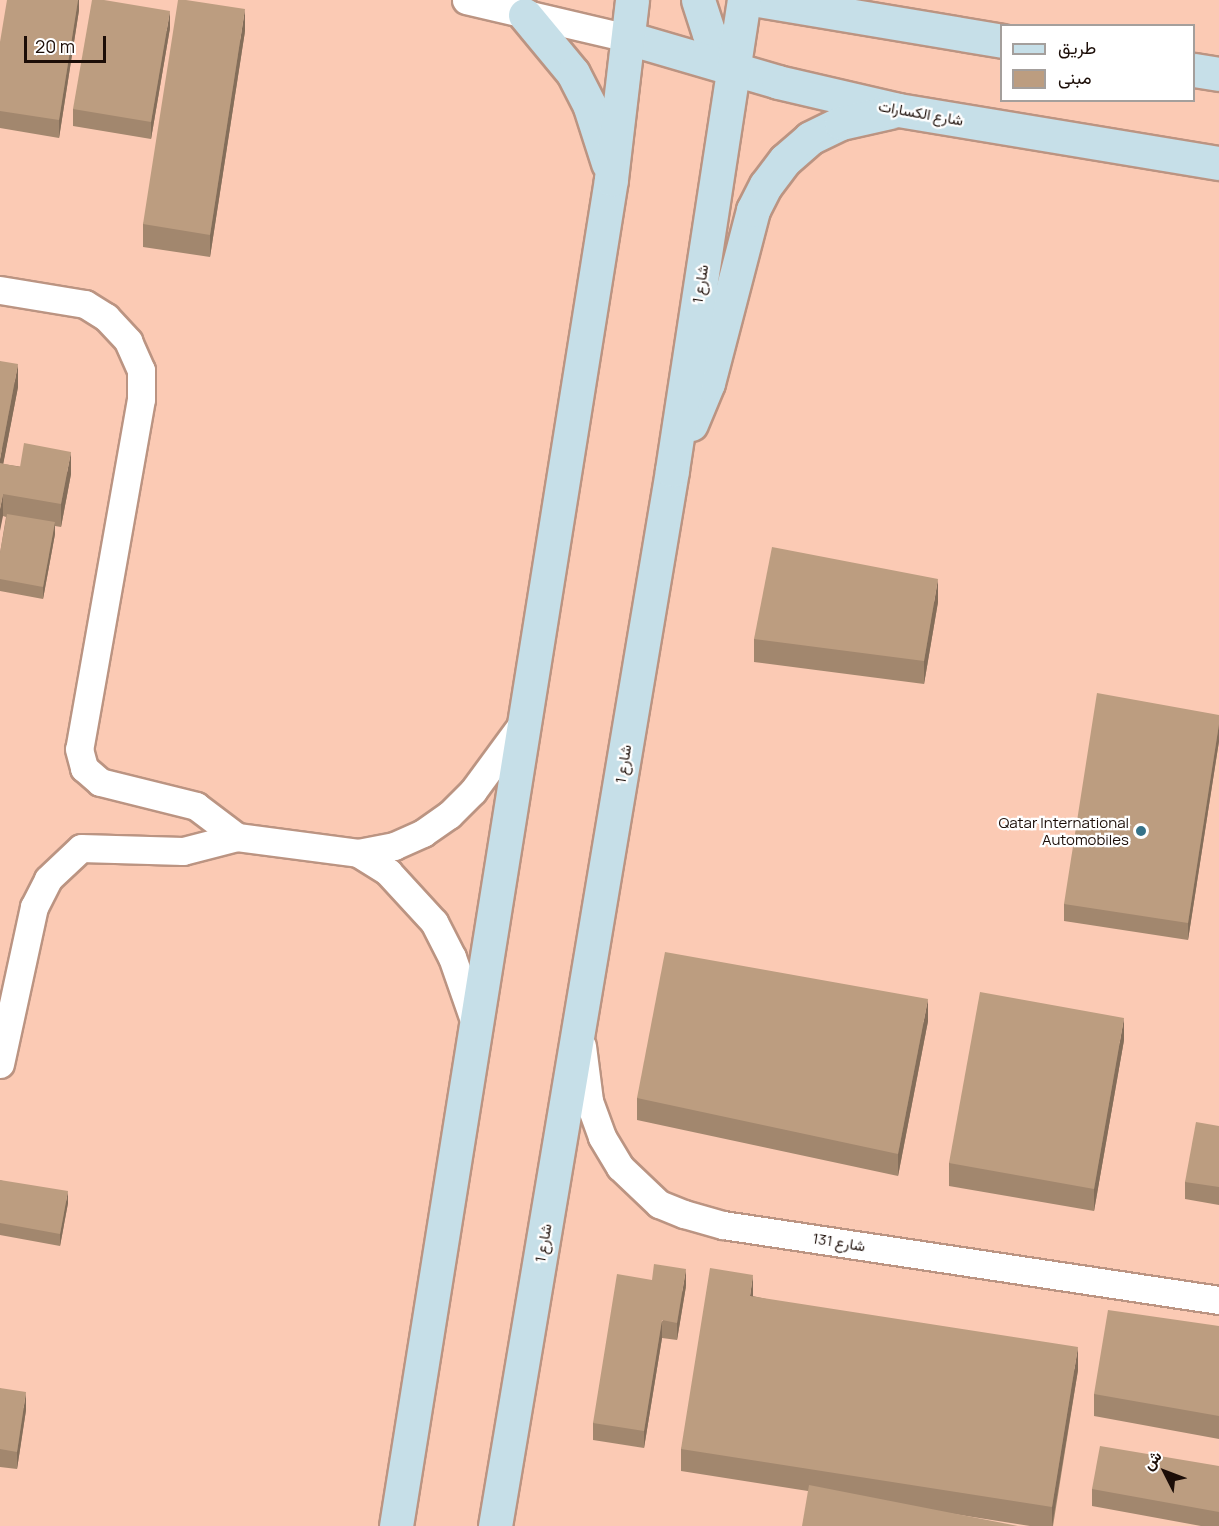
<!DOCTYPE html>
<meta charset="utf-8">
<style>
body{margin:0}
#map{position:relative;width:1219px;height:1526px;overflow:hidden;background:#fad8c9;font-family:Manrope,Vazirmatn,sans-serif}
div>[style]{position:absolute}
.built>*{inset:0;background:#fbcab4}
.roads{filter:drop-shadow(2px 0 #bb9482) drop-shadow(-2px 0 #bb9482) drop-shadow(0 2px #bb9482) drop-shadow(0 -2px #bb9482)}
.street>*{height:27px;margin:-13.5px;padding:0 13.5px;transform-origin:13.5px;border-radius:13.5px;background:#fff}
.secondary>*{height:33px;margin:-16.5px;padding:0 16.5px;transform-origin:16.5px;border-radius:16.5px;background:#c6dfe8}
.wall>*{inset:0;background:#a2876e}
.shaded-wall>*{inset:0;background:#846e5a}
.building>*{inset:0;background:#bc9d80}
.dots>*{width:16px;height:16px;translate:-50% -50%;box-sizing:border-box;border:3px solid #fff;border-radius:50%}
span{translate:-50% -50%;white-space:nowrap;text-align:center;line-height:1.15;-webkit-text-stroke:4.5px #fff;paint-order:stroke}
.street-label{font-size:15px;color:#1c0e08}
.poi-label{font-size:15px;color:#1c0e08}
.right{translate:-100% -50%;text-align:right}
.legend{position:absolute;left:1000px;top:24px;width:195px;height:78px;box-sizing:border-box;background:#fff;border:2px solid #a49f9c;margin:0;padding:8px 10px;list-style:none;font-size:18px;color:#1c0e08}
.legend li{display:flex;align-items:center;gap:12px;height:30px}
.legend b{width:30px;border:2px solid #a49f9c}
.north{position:absolute;left:1135px;top:1442px;width:60px;height:60px;-webkit-text-stroke:4px #fff;paint-order:stroke;rotate:312deg;font-size:16px;font-weight:700;line-height:24px;text-align:center;color:#1c0e08}
.north::after{content:'';display:block;margin:auto;width:21px;height:27px;background:#1c0e08;clip-path:polygon(50% 0,100% 100%,50% 72%,0 100%)}
.scale{position:absolute;left:24px;top:36px;width:82px;height:27px;box-sizing:border-box;border:3px solid #1c0e08;border-top:0;padding-left:8px;font-size:18px;line-height:21px;white-space:nowrap;color:#1c0e08;-webkit-text-stroke:4px #fff;paint-order:stroke}
</style>
<div id="map">
<div class="built">
<i style="clip-path:polygon(evenodd,0 0,1219px 0,1219px 1526px,0 1526px,0 0,1002px 26px,1194px 26px,1194px 100px,1002px 100px,1002px 26px)"></i>
</div>
<div class="roads">
<div class="street">
<i style="left:466px;top:0;width:166px;rotate:13.2deg"></i>
<i style="left:0;top:290px;width:86px;rotate:9.4deg"></i>
<i style="left:85px;top:304px;width:25px;rotate:32deg"></i>
<i style="left:106px;top:317px;width:33px;rotate:47deg"></i>
<i style="left:128px;top:341px;width:32px;rotate:66deg"></i>
<i style="left:141px;top:370px;width:29px;rotate:90deg"></i>
<i style="left:141px;top:399px;width:355px;rotate:100deg"></i>
<i style="left:79px;top:749px;width:20px;rotate:75deg"></i>
<i style="left:84px;top:768px;width:21px;rotate:41deg"></i>
<i style="left:100px;top:782px;width:99px;rotate:14deg"></i>
<i style="left:196px;top:806px;width:51px;rotate:37.1deg"></i>
<i style="left:358px;top:853px;width:36px;rotate:32deg"></i>
<i style="left:388px;top:872px;width:68px;rotate:47.4deg"></i>
<i style="left:434px;top:922px;width:39px;rotate:63deg"></i>
<i style="left:452px;top:957px;width:70px;rotate:70.8deg"></i>
<i style="left:582px;top:1046px;width:55px;rotate:82.7deg"></i>
<i style="left:589px;top:1101px;width:38px;rotate:70deg"></i>
<i style="left:602px;top:1137px;width:35px;rotate:59deg"></i>
<i style="left:620px;top:1167px;width:54px;rotate:43.5deg"></i>
<i style="left:659px;top:1204px;width:27px;rotate:22deg"></i>
<i style="left:684px;top:1214px;width:41px;rotate:15.8deg"></i>
<i style="left:723px;top:1225px;width:502px;rotate:8.6deg"></i>
<i style="left:0;top:1064px;width:161px;rotate:-77.8deg"></i>
<i style="left:34px;top:907px;width:31px;rotate:-63deg"></i>
<i style="left:48px;top:879px;width:45px;rotate:-43.2deg"></i>
<i style="left:81px;top:848px;width:102px;rotate:1.7deg"></i>
<i style="left:183px;top:851px;width:56px;rotate:-14.5deg"></i>
<i style="left:237px;top:837px;width:122px;rotate:7.5deg"></i>
<i style="left:358px;top:853px;width:37px;rotate:-11deg"></i>
<i style="left:394px;top:846px;width:32px;rotate:-24deg"></i>
<i style="left:423px;top:833px;width:32px;rotate:-35deg"></i>
<i style="left:449px;top:815px;width:34px;rotate:-45deg"></i>
<i style="left:473px;top:791px;width:84px;rotate:-53.7deg"></i>
</div>
<div class="secondary">
<i style="left:698px;top:0;width:35px;rotate:72deg"></i>
<i style="left:709px;top:33px;width:43px;rotate:57.4deg"></i>
<i style="left:758px;top:0;width:247px;rotate:9.5deg"></i>
<i style="left:525px;top:15px;width:75px;rotate:50.4deg"></i>
<i style="left:573px;top:73px;width:38px;rotate:63deg"></i>
<i style="left:590px;top:107px;width:59px;rotate:72.2deg"></i>
<i style="left:628px;top:38px;width:156px;rotate:16.3deg"></i>
<i style="left:778px;top:82px;width:123px;rotate:13.1deg"></i>
<i style="left:898px;top:110px;width:325px;rotate:9.4deg"></i>
<i style="left:1194px;top:70px;width:25px;rotate:9deg"></i>
<i style="left:691px;top:424px;width:44px;rotate:-67.5deg"></i>
<i style="left:708px;top:383px;width:179px;rotate:-75.4deg"></i>
<i style="left:753px;top:210px;width:28px;rotate:-63deg"></i>
<i style="left:766px;top:185px;width:31px;rotate:-53deg"></i>
<i style="left:785px;top:160px;width:33px;rotate:-41deg"></i>
<i style="left:810px;top:138px;width:34px;rotate:-26deg"></i>
<i style="left:841px;top:123px;width:50px;rotate:-12.7deg"></i>
<i style="left:396px;top:1526px;width:1364px;rotate:-80.93deg"></i>
<i style="left:611px;top:179px;width:180px;rotate:-83.3deg"></i>
<i style="left:495px;top:1526px;width:1071px;rotate:-80.48deg"></i>
<i style="left:672px;top:470px;width:475px;rotate:-81.3deg"></i>
</div>
</div>
<div class="wall">
<i style="clip-path:polygon(79px 0,79px 10px,59px 138px,0 128px,0 42px)"></i>
<i style="clip-path:polygon(170px 28px,151px 139px,73px 126px,73px 109px)"></i>
<i style="clip-path:polygon(245px 31px,210px 257px,143px 247px,143px 224px)"></i>
<i style="clip-path:polygon(0 361px,18px 387px,3px 464px,71px 474px,61px 527px,55px 526px,55px 534px,43px 599px,0 591px,0 553px,6px 517px,3px 516px)"></i>
<i style="clip-path:polygon(938px 602px,924px 684px,754px 662px,754px 639px)"></i>
<i style="clip-path:polygon(1219px 715px,1219px 741px,1188px 940px,1064px 921px,1064px 904px)"></i>
<i style="clip-path:polygon(928px 1021px,898px 1176px,637px 1120px,637px 1098px)"></i>
<i style="clip-path:polygon(1124px 1040px,1094px 1211px,949px 1186px,949px 1163px)"></i>
<i style="clip-path:polygon(1219px 1126px,1219px 1205px,1185px 1199px,1185px 1182px)"></i>
<i style="clip-path:polygon(0 1180px,68px 1203px,60px 1246px,0 1235px)"></i>
<i style="clip-path:polygon(686px 1286px,677px 1340px,662px 1338px,644px 1448px,593px 1440px,593px 1423px)"></i>
<i style="clip-path:polygon(753px 1296px,1078px 1370px,1053px 1526px,1030px 1526px,681px 1471px,681px 1449px)"></i>
<i style="clip-path:polygon(1219px 1326px,1219px 1439px,1094px 1416px,1094px 1394px)"></i>
<i style="clip-path:polygon(0 1388px,26px 1410px,17px 1469px,0 1467px)"></i>
<i style="clip-path:polygon(1219px 1466px,1219px 1526px,1201px 1526px,1092px 1506px,1092px 1489px)"></i>
</div>
<div class="shaded-wall">
<i style="clip-path:polygon(78px 0,79px 0,79px 10px,59px 138px,59px 120px)"></i>
<i style="clip-path:polygon(245px 9px,245px 31px,210px 257px,210px 235px)"></i>
<i style="clip-path:polygon(170px 11px,170px 28px,151px 139px,151px 122px)"></i>
<i style="clip-path:polygon(18px 364px,18px 387px,0 481px,0 459px)"></i>
<i style="clip-path:polygon(71px 452px,71px 474px,61px 527px,61px 504px)"></i>
<i style="clip-path:polygon(3px 494px,3px 516px,0 531px,0 509px)"></i>
<i style="clip-path:polygon(55px 522px,55px 534px,43px 599px,43px 587px)"></i>
<i style="clip-path:polygon(938px 579px,938px 602px,924px 684px,924px 661px)"></i>
<i style="clip-path:polygon(1219px 724px,1219px 741px,1188px 940px,1188px 923px)"></i>
<i style="clip-path:polygon(928px 999px,928px 1021px,898px 1176px,898px 1154px)"></i>
<i style="clip-path:polygon(1124px 1018px,1124px 1040px,1094px 1211px,1094px 1189px)"></i>
<i style="clip-path:polygon(68px 1191px,68px 1203px,60px 1246px,60px 1234px)"></i>
<i style="clip-path:polygon(686px 1269px,686px 1286px,677px 1340px,677px 1323px)"></i>
<i style="clip-path:polygon(753px 1275px,753px 1298px,750px 1296px)"></i>
<i style="clip-path:polygon(662px 1320px,662px 1338px,644px 1448px,644px 1431px)"></i>
<i style="clip-path:polygon(1078px 1347px,1078px 1370px,1052px 1526px,1052px 1507px)"></i>
<i style="clip-path:polygon(26px 1392px,26px 1410px,17px 1469px,17px 1452px)"></i>
</div>
<div class="building">
<i style="clip-path:polygon(7px 0,78px 0,59px 120px,0 111px,0 42px)"></i>
<i style="clip-path:polygon(92px 0,104px 0,170px 11px,151px 122px,73px 109px)"></i>
<i style="clip-path:polygon(178px 0,186px 0,245px 9px,210px 235px,143px 224px)"></i>
<i style="clip-path:polygon(0 361px,18px 364px,0 459px)"></i>
<i style="clip-path:polygon(24px 443px,71px 452px,61px 504px,3px 494px,0 509px,0 463px,20px 467px)"></i>
<i style="clip-path:polygon(7px 514px,55px 522px,43px 587px,0 579px,0 553px)"></i>
<i style="clip-path:polygon(772px 547px,938px 579px,924px 661px,754px 639px)"></i>
<i style="clip-path:polygon(1097px 693px,1219px 715px,1219px 724px,1188px 923px,1064px 904px)"></i>
<i style="clip-path:polygon(665px 952px,928px 999px,898px 1154px,637px 1098px)"></i>
<i style="clip-path:polygon(980px 992px,1124px 1018px,1094px 1189px,949px 1163px)"></i>
<i style="clip-path:polygon(1196px 1122px,1219px 1126px,1219px 1187px,1185px 1182px)"></i>
<i style="clip-path:polygon(0 1180px,68px 1191px,60px 1234px,0 1223px)"></i>
<i style="clip-path:polygon(654px 1264px,686px 1269px,677px 1323px,662px 1320px,644px 1431px,593px 1423px,617px 1274px,652px 1280px)"></i>
<i style="clip-path:polygon(710px 1268px,753px 1275px,750px 1296px,1078px 1347px,1052px 1507px,681px 1449px)"></i>
<i style="clip-path:polygon(1108px 1310px,1219px 1326px,1219px 1416px,1094px 1394px)"></i>
<i style="clip-path:polygon(0 1388px,26px 1392px,17px 1452px,0 1449px)"></i>
<i style="clip-path:polygon(1100px 1446px,1219px 1466px,1219px 1512px,1092px 1489px)"></i>
<i style="clip-path:polygon(809px 1485px,1018px 1526px,802px 1526px)"></i>
</div>
<div class="dots">
<i style="left:1141px;top:831px;background:#357289"></i>
</div>
<div class="street-label">
<span style="left:921px;top:113px;rotate:10deg">شارع الكسارات</span>
<span style="left:700px;top:284px;rotate:-81deg">شارع 1</span>
<span style="left:623px;top:764px;rotate:-81deg">شارع 1</span>
<span style="left:839px;top:1242px;rotate:9deg">شارع 131</span>
<span style="left:543px;top:1243px;rotate:-80deg">شارع 1</span>
</div>
<div class="poi-label">
<span class="right" style="left:1129px;top:831px">Qatar International<br>Automobiles</span>
</div>
<ul class="legend">
<li><b style="height:8px;background:#c6dfe8"></b>طريق</li>
<li><b style="height:16px;background:#bc9d80"></b>مبنى</li>
</ul>
<div class="north">ش</div>
<div class="scale">20 m</div>
</div>
